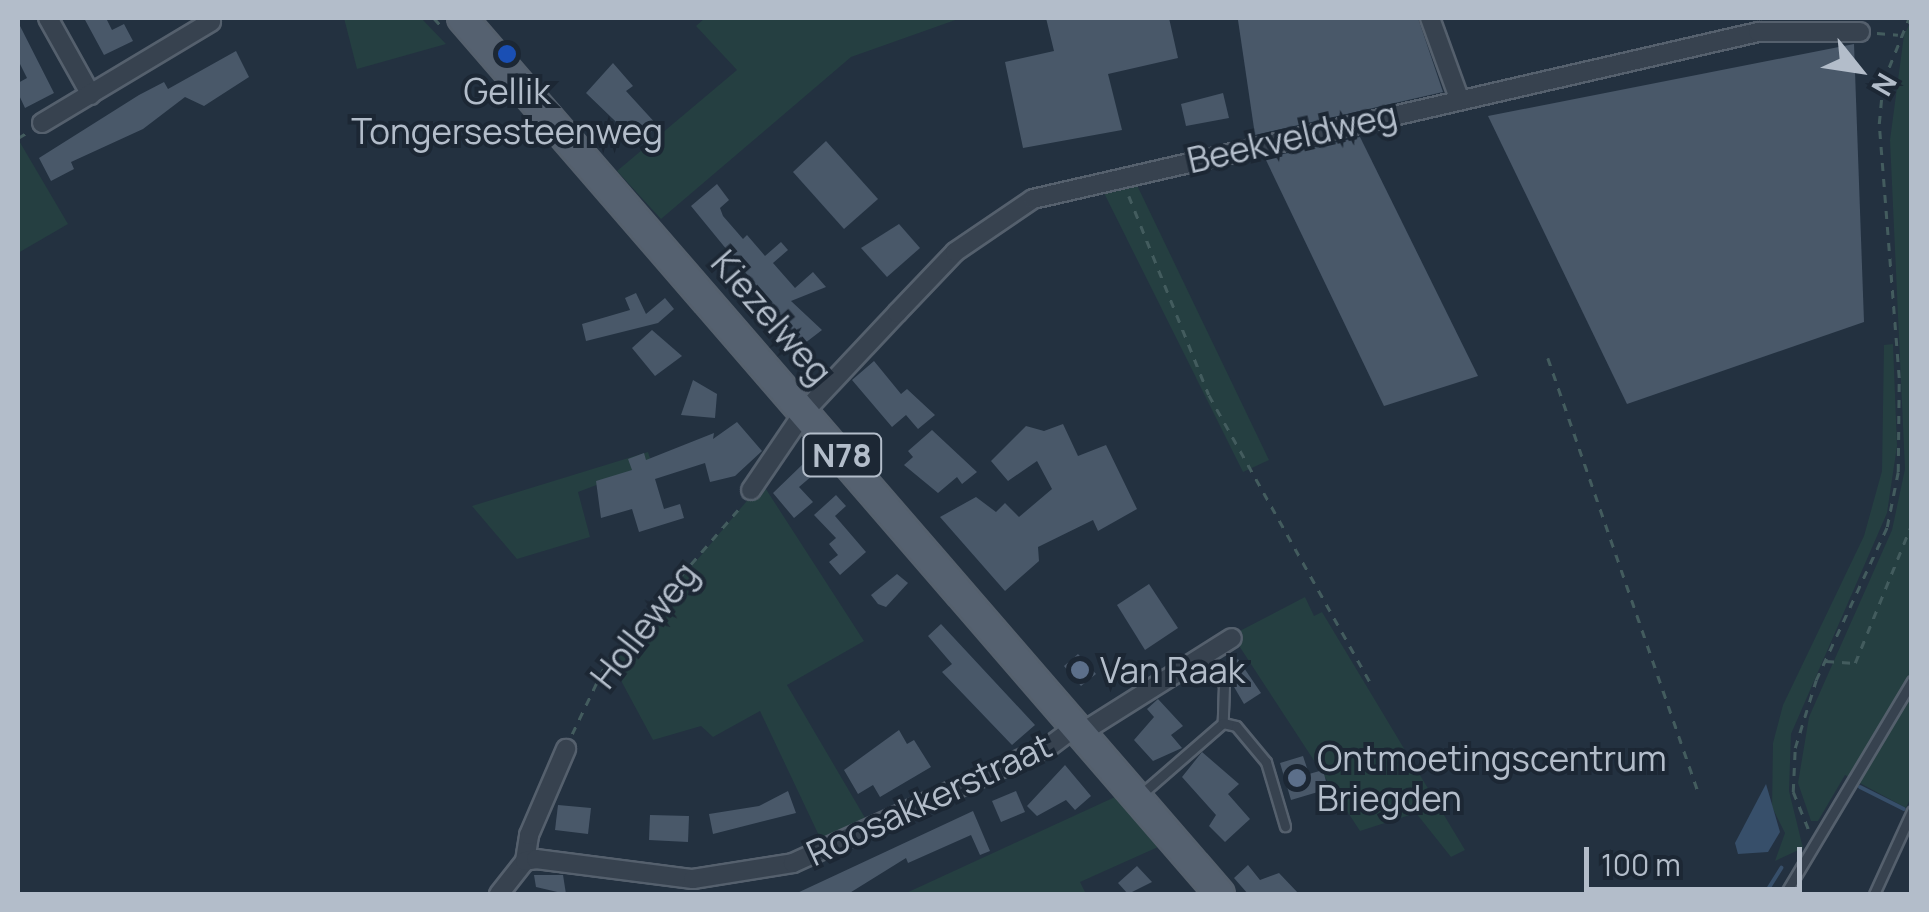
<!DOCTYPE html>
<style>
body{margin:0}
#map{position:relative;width:1929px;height:912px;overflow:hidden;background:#233140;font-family:Manrope,sans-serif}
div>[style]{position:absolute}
.green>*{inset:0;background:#253f41}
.water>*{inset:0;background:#374f6a}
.stream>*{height:4px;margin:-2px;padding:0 2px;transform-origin:2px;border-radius:2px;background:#374f6a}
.building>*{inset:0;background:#495869}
.path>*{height:2.5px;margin-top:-1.25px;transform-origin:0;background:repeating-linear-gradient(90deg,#435c5e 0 8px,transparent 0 16px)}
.roads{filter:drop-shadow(2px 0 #55606d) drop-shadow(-2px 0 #55606d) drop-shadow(0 2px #55606d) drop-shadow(0 -2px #55606d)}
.service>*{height:9px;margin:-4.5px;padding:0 4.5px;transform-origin:4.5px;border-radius:4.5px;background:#37424f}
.minor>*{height:18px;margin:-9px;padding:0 9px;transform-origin:9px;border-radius:9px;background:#37424f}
.primary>*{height:28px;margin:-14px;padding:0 14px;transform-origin:14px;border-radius:14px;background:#556170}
.dots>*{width:28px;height:28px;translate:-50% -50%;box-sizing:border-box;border:5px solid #1c2734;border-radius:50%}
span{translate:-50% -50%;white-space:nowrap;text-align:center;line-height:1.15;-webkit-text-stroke:8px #1c2734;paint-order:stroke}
.shield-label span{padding:2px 8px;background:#1c2734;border:2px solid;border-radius:8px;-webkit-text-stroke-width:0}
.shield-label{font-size:32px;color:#b3bdca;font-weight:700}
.poi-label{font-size:35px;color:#b3bdca}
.left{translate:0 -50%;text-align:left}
.street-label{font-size:35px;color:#b3bdca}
.frame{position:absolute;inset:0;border:20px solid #b3bdca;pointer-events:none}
.north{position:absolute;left:1809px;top:20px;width:100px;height:100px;-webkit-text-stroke:8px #1c2734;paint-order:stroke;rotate:120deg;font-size:28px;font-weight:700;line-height:40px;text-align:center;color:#b3bdca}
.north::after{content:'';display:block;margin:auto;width:35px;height:45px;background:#b3bdca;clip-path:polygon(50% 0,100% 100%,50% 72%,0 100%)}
.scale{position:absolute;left:1584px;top:847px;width:218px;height:45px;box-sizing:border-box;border:5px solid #b3bdca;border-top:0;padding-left:12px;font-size:30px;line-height:35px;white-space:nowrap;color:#b3bdca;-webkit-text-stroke:8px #1c2734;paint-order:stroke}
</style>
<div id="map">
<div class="green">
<i style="clip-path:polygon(344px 18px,421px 18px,446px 44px,357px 69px)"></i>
<i style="clip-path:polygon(705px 18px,961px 18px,851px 57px,661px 219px,617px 171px,737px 70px,696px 26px)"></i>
<i style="clip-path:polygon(1911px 21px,1911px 797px,1906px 808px,1845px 775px,1818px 821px,1811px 821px,1798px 783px,1809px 717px,1892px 530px,1905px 469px,1890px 140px,1904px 35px)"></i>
<i style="clip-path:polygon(18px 139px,68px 224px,18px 253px)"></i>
<i style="clip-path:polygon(1135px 181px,1269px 460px,1243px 472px,1101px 187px)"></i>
<i style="clip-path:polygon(1893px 344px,1897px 446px,1887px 513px,1791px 734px,1789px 791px,1803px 848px,1775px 861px,1785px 833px,1772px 807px,1773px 743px,1783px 705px,1864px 536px,1882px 471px,1884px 345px)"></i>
<i style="clip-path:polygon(648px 452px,652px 464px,578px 492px,590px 537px,517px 559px,472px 506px)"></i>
<i style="clip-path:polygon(762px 483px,864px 641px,787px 685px,868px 823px,823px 844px,760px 711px,713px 737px,701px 726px,653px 740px,611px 662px)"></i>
<i style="clip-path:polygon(1305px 597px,1314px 616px,1322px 612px,1465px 850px,1451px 857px,1416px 813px,1360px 831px,1232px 635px)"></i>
<i style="clip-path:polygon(1115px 797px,1158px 847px,1080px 882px,1086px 894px,904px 894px)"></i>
</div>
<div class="water">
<i style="clip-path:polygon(1766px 784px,1780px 832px,1768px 852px,1738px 854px,1735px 843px)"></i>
</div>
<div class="stream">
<i style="left:1860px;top:787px;width:49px;rotate:26.6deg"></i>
<i style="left:1765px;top:894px;width:31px;rotate:-58deg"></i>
</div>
<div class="building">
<i style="clip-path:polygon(84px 18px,106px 18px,112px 30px,124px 24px,133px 41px,104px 55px)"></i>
<i style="clip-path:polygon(1046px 18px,1169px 18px,1178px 58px,1108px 74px,1122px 130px,1023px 148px,1005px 62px,1054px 51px)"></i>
<i style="clip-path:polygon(1247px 18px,1418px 18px,1443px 92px,1255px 135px,1238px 20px)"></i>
<i style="clip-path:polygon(18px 22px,54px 93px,25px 108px,18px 93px,18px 83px,27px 78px,18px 60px)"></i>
<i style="clip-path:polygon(1854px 44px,1864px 322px,1627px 404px,1488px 116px)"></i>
<i style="clip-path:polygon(236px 51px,249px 77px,204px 106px,185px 97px,143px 129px,71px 162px,74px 169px,51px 181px,39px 158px,139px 95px,164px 82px,168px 89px)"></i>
<i style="clip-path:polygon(613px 63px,633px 86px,626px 91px,658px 126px,638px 143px,586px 93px)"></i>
<i style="clip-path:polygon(1223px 93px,1229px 118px,1186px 126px,1181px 104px)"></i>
<i style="clip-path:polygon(1360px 137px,1478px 376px,1384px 406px,1265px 158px)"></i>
<i style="clip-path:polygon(826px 141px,878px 199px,844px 229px,793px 172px)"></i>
<i style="clip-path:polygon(717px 184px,729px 200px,720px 208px,723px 216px,743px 239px,747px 235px,765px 256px,781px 242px,788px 250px,773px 263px,795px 288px,813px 272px,826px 287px,791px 301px,822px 330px,796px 350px,778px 329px,786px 322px,691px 206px)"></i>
<i style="clip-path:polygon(899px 224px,920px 248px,887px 277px,861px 248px)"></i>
<i style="clip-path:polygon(636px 293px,646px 314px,665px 298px,674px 309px,658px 323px,586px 341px,582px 324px,630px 310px,625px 298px)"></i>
<i style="clip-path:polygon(652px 330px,682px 356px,655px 376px,632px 348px)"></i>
<i style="clip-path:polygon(874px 361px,901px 394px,907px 389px,935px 415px,918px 429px,906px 415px,892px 427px,852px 380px)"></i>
<i style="clip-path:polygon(693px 380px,717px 394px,715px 418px,681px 415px)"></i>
<i style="clip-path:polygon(737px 422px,762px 451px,735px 476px,710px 482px,705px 463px,655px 479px,664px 509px,680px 504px,684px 518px,639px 532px,632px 509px,601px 518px,596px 481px,632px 470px,628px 459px,644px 453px,646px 460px,714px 433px,713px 439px)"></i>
<i style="clip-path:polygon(1063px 424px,1078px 456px,1106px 445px,1137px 509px,1098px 531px,1093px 520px,1038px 547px,1039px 561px,1005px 591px,940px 517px,976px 497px,996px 512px,1005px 503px,1019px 517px,1052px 489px,1037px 461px,1008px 481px,991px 461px,1026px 426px,1044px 431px)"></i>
<i style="clip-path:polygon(932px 430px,977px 472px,962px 484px,957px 477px,938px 493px,904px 465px,913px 457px,908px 451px)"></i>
<i style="clip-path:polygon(803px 464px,813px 475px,799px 487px,813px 502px,794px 518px,773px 493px)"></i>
<i style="clip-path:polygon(836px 495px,846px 506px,835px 516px,866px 552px,840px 575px,829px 562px,838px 555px,829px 544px,836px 538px,814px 515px)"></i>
<i style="clip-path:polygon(897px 574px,908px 583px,886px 607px,878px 604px,871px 595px)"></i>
<i style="clip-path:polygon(1149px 584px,1178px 628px,1145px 650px,1117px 605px)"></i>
<i style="clip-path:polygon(941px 624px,1035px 725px,1012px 745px,942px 672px,952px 664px,928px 636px)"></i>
<i style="clip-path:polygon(1078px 654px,1096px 674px,1081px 686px,1064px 666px)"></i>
<i style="clip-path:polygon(1238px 659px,1261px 693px,1244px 704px,1223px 668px)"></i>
<i style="clip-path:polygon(1158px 699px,1183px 726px,1171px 735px,1182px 748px,1153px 761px,1134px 740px,1154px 717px,1147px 709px)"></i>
<i style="clip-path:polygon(899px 730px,907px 744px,914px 740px,931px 767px,880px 797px,873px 785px,858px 794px,844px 770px)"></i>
<i style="clip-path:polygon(1202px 752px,1239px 784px,1228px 794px,1250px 819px,1225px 842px,1209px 826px,1216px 815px,1182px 777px)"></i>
<i style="clip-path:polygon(1303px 756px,1309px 774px,1323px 770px,1328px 789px,1291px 800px,1280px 763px)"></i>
<i style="clip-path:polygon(1065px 765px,1091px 796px,1075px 810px,1066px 800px,1037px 816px,1027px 806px)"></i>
<i style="clip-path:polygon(788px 791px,796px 813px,713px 834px,709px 814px,759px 806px)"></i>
<i style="clip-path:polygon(1016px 791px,1025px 812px,1001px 822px,992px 801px)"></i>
<i style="clip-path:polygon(558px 805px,591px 808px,588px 834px,555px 830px)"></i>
<i style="clip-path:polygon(973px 811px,990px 851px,980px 855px,971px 835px,908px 863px,906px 858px,848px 894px,795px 894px)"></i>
<i style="clip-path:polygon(650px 815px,689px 816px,688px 842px,649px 840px)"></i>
<i style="clip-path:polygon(1248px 865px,1260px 880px,1279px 873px,1299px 894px,1248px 894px,1234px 878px)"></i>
<i style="clip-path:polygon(1137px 866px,1152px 882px,1128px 894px,1118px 883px)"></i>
<i style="clip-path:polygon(534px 875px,563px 875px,566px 894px,536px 887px)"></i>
</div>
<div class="path">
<i style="left:235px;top:18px;width:10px"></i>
<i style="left:434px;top:18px;width:13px;rotate:48deg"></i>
<i style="left:1877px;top:33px;width:21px;rotate:5deg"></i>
<i style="left:18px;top:138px;width:12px;rotate:-31deg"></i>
<i style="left:1129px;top:196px;width:214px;rotate:68.1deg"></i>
<i style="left:1209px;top:395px;width:329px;rotate:60.7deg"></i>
<i style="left:1548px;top:358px;width:462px;rotate:70.9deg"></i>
<i style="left:1826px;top:661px;width:29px;rotate:4deg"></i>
<i style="left:1855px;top:663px;width:151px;rotate:-67.8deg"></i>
<i style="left:572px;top:734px;width:81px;rotate:-64.4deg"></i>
<i style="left:607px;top:661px;width:206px;rotate:-49.1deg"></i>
<i style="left:1808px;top:829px;width:40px;rotate:-112deg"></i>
<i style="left:1793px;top:792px;width:44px;rotate:-87.4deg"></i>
<i style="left:1795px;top:748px;width:71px;rotate:-72.8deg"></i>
<i style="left:1816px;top:680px;width:169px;rotate:-65.1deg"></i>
<i style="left:1887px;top:527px;width:56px;rotate:-78.7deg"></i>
<i style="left:1898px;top:472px;width:94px;rotate:-89.4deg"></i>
<i style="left:1899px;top:378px;width:255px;rotate:-94.5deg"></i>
<i style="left:1879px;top:124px;width:42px;rotate:-84.6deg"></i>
<i style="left:1883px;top:82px;width:69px;rotate:-67.9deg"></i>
</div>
<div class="roads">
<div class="service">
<i style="left:1198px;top:662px;width:16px;rotate:22deg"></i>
<i style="left:1213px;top:668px;width:20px;rotate:57deg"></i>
<i style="left:1224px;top:685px;width:38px;rotate:92deg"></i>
<i style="left:1139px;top:796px;width:111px;rotate:-41deg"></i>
<i style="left:1223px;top:723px;width:13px;rotate:13deg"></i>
<i style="left:1236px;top:726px;width:47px;rotate:50.2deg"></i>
<i style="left:1266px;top:762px;width:67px;rotate:73.5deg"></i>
<i style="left:1785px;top:894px;width:248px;rotate:-59.2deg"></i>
<i style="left:1874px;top:894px;width:91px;rotate:-65.4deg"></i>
</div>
<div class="minor">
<i style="left:48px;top:18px;width:88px;rotate:60.8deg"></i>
<i style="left:1430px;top:18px;width:85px;rotate:70.1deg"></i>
<i style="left:42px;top:123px;width:197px;rotate:-30.9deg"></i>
<i style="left:751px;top:490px;width:94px;rotate:-55.8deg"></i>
<i style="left:804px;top:412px;width:136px;rotate:-46.8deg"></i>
<i style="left:897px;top:313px;width:84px;rotate:-46.4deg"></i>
<i style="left:955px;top:252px;width:94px;rotate:-34.2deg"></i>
<i style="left:1033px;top:199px;width:744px;rotate:-12.97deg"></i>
<i style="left:1758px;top:32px;width:102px"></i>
<i style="left:1081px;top:733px;width:178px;rotate:-32.2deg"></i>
<i style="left:525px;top:861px;width:26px;rotate:-81deg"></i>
<i style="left:529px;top:835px;width:94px;rotate:-66.7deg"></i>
<i style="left:499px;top:894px;width:42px;rotate:-51.8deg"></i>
<i style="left:525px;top:861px;width:11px;rotate:-10deg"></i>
<i style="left:536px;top:859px;width:158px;rotate:7.3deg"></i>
<i style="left:693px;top:879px;width:101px;rotate:-9.1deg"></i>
<i style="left:793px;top:863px;width:282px;rotate:-24.5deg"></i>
<i style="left:1050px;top:746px;width:31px;rotate:-37deg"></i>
</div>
<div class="primary">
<i style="left:462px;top:18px;width:1158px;rotate:49.13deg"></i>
</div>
</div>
<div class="dots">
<i style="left:507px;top:54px;background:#1a4fb4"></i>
<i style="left:1080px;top:670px;background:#5c6f8a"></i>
<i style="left:1297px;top:778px;background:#5c6f8a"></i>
</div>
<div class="shield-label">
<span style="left:842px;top:455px">N78</span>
</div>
<div class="poi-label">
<span style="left:507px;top:111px">Gellik<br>Tongersesteenweg</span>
<span class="left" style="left:1100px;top:670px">Van Raak</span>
<span class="left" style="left:1317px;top:778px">Ontmoetingscentrum<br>Briegden</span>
</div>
<div class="street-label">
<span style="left:1292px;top:137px;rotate:-13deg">Beekveldweg</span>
<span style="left:772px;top:317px;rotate:49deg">Kiezelweg</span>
<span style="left:644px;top:625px;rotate:-52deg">Holleweg</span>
<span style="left:929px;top:799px;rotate:-25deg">Roosakkerstraat</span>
</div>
<div class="frame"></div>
<div class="north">N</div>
<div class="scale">100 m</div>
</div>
